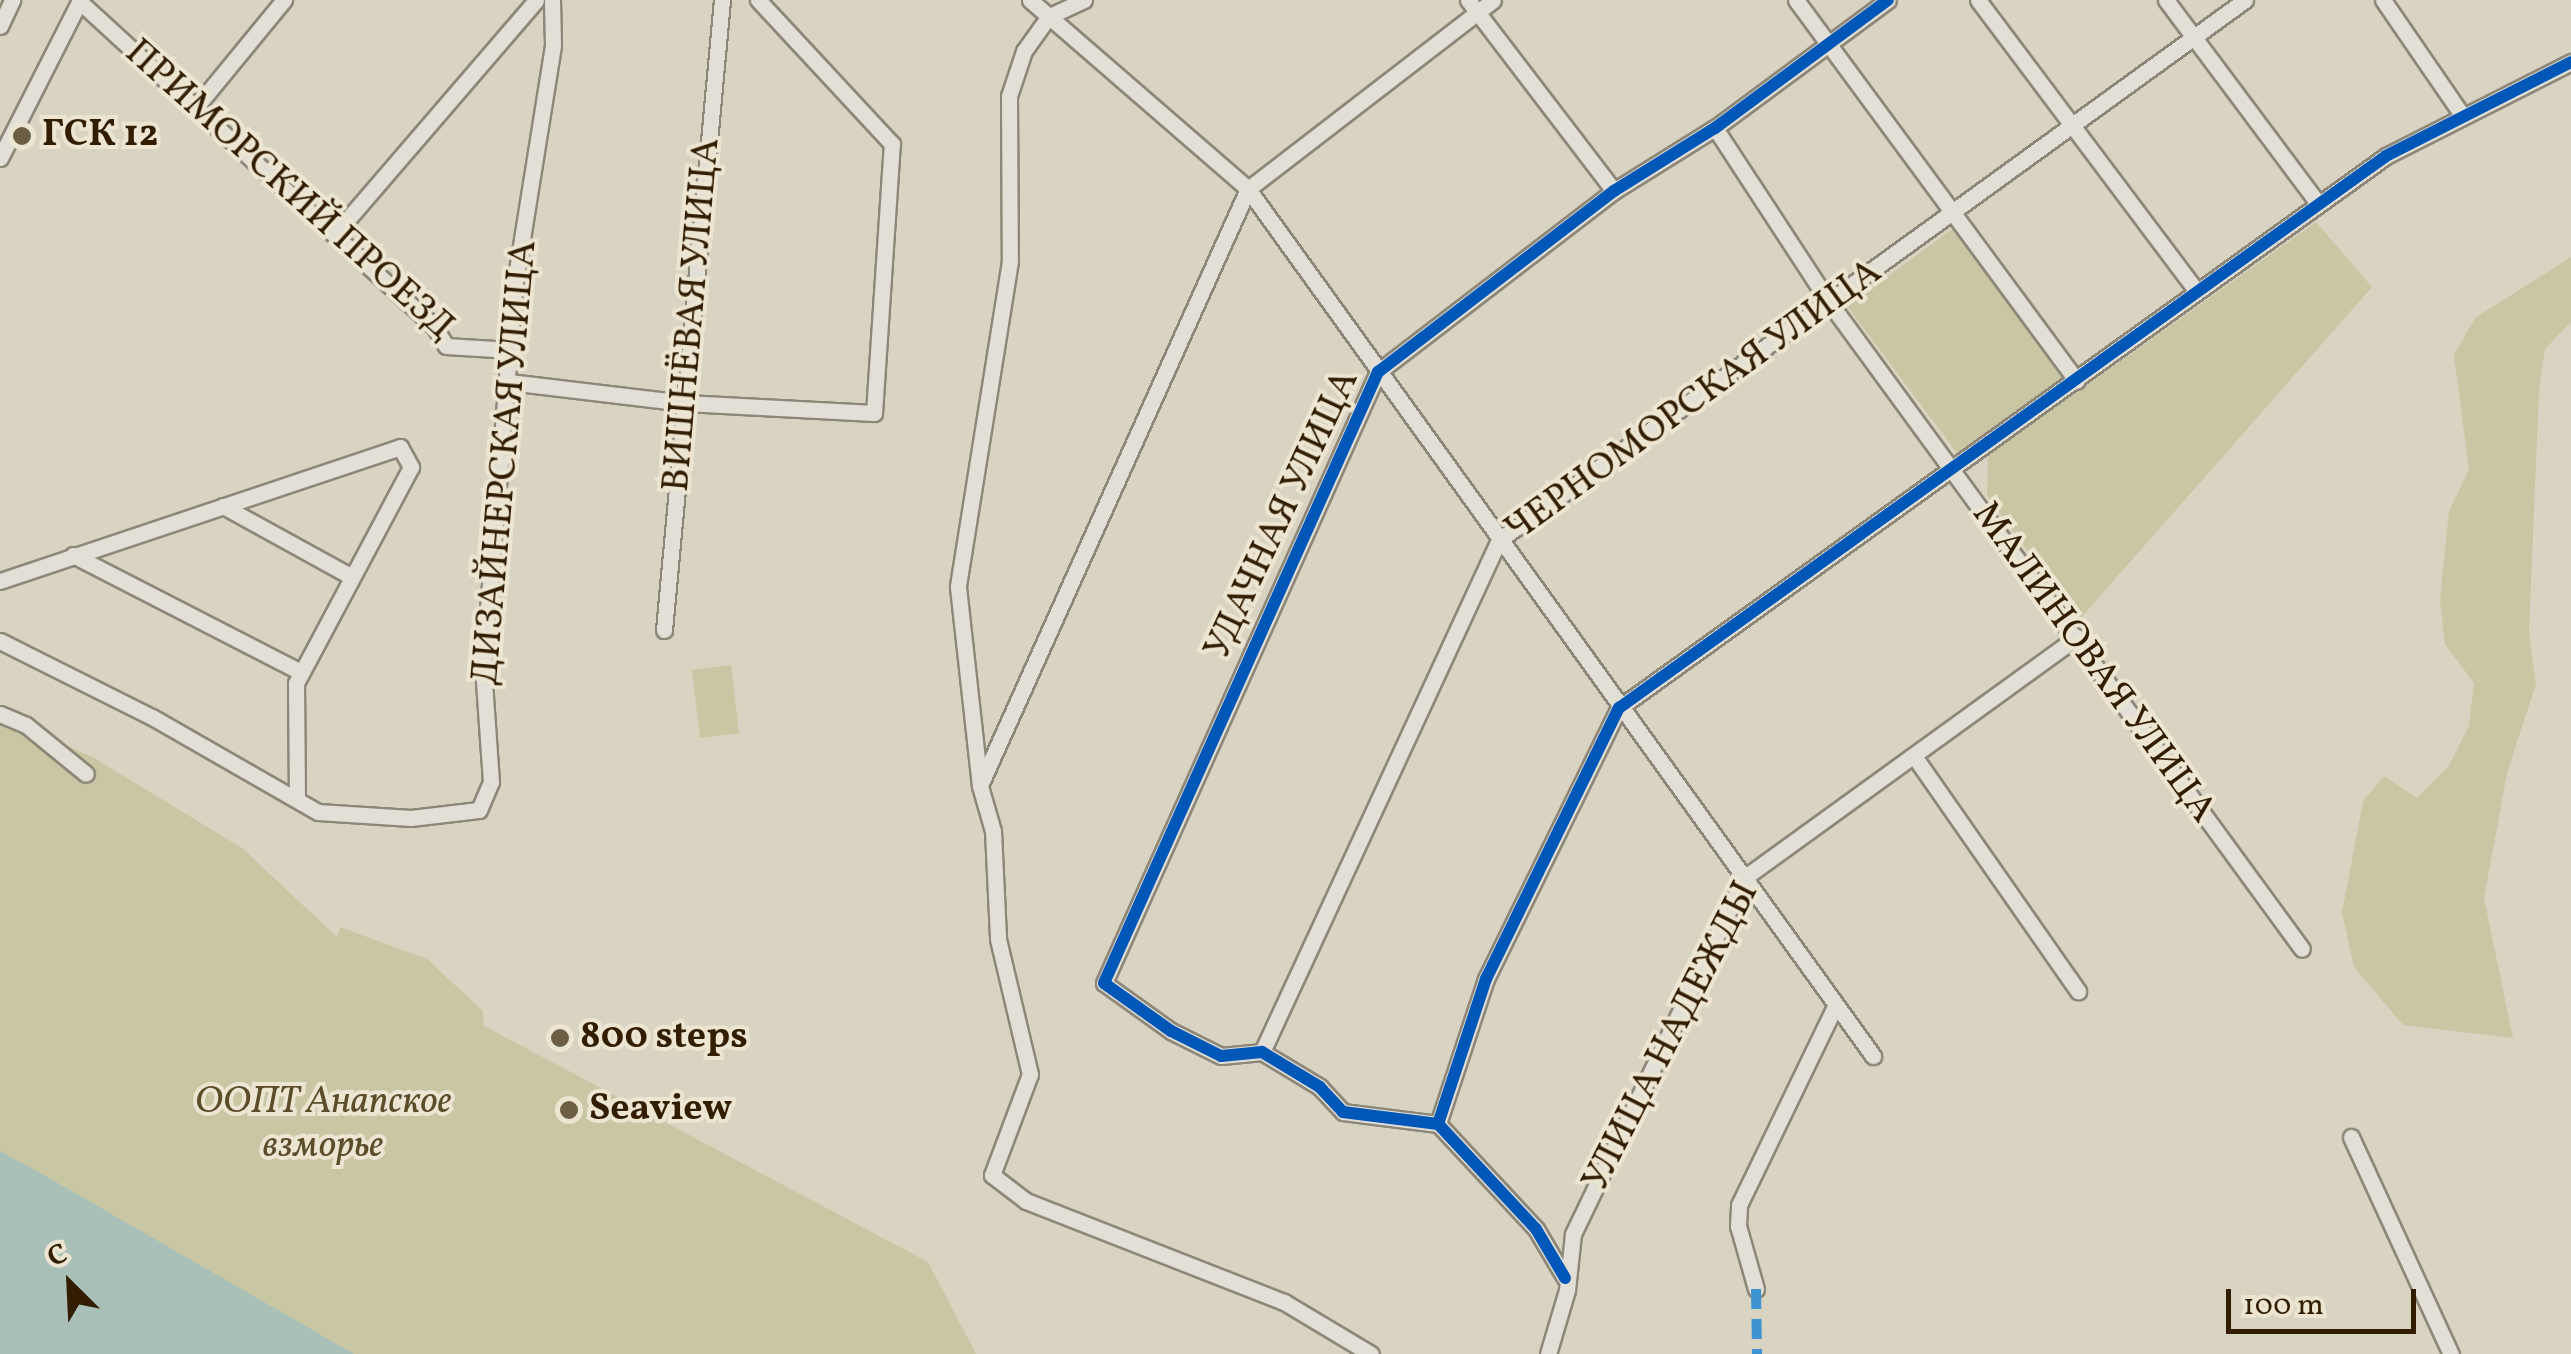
<!DOCTYPE html>
<meta charset="utf-8">
<style>
body{margin:0}
#map{position:relative;width:2571px;height:1354px;overflow:hidden;background:#d9d3c2;font-family:Vollkorn,serif}
div>[style]{position:absolute}
.green>*{inset:0;background:#c8c6a3}
.water>*{inset:0;background:#a9c0b9}
.roads{filter:drop-shadow(2px 0 #8d8779) drop-shadow(-2px 0 #8d8779) drop-shadow(0 2px #8d8779) drop-shadow(0 -2px #8d8779)}
.street>*{height:15px;margin:-7.5px;padding:0 7.5px;transform-origin:7.5px;border-radius:7.5px;background:#e2dfd6}
.quiet>*{height:10px;margin-top:-5px;transform-origin:0;background:repeating-linear-gradient(90deg,#3d94d0 0 20px,transparent 0 30px)}
.cycleway>*{height:12px;margin:-6px;padding:0 6px;transform-origin:6px;border-radius:6px;background:#0057b8}
.dots>*{width:28px;height:28px;translate:-50% -50%;box-sizing:border-box;border:5px solid #ece5d2;border-radius:50%}
span{translate:-50% -50%;white-space:nowrap;text-align:center;line-height:1.15;-webkit-text-stroke:8px #ece5d2;paint-order:stroke}
.poi-label{font-size:38px;color:#321d01;font-weight:700}
.left{translate:0 -50%;text-align:left}
.street-label{font-size:38px;color:#321d01}
.park-label{font-size:38px;color:#5b4d2a;font-style:italic}
.north{position:absolute;left:20px;top:1234px;width:100px;height:100px;-webkit-text-stroke:8px #ece5d2;paint-order:stroke;rotate:336deg;font-size:28px;font-weight:700;line-height:40px;text-align:center;color:#321d01}
.north::after{content:'';display:block;margin:auto;width:35px;height:45px;background:#321d01;clip-path:polygon(50% 0,100% 100%,50% 72%,0 100%)}
.scale{position:absolute;left:2226px;top:1289px;width:190px;height:45px;box-sizing:border-box;border:5px solid #321d01;border-top:0;padding-left:12px;font-size:30px;line-height:35px;white-space:nowrap;color:#321d01;-webkit-text-stroke:8px #ece5d2;paint-order:stroke}
</style>
<div id="map">
<div class="green">
<i style="clip-path:polygon(2316px 222px,2372px 287px,2079px 620px,1987px 496px,1988px 456px)"></i>
<i style="clip-path:polygon(1954px 228px,2071px 379px,1964px 462px,1847px 306px)"></i>
<i style="clip-path:polygon(2571px 257px,2571px 322px,2545px 349px,2539px 390px,2529px 632px,2536px 684px,2507px 773px,2484px 898px,2513px 1038px,2403px 1025px,2354px 967px,2342px 913px,2363px 801px,2384px 776px,2417px 798px,2448px 767px,2469px 726px,2474px 683px,2445px 644px,2440px 601px,2449px 511px,2469px 470px,2454px 355px,2475px 318px)"></i>
<i style="clip-path:polygon(731px 665px,739px 733px,700px 738px,692px 670px)"></i>
<i style="clip-path:polygon(0 716px,94px 758px,242px 848px,337px 937px,340px 927px,427px 959px,483px 1011px,484px 1026px,928px 1262px,976px 1354px,342px 1354px,0 1153px)"></i>
</div>
<div class="water">
<i style="clip-path:polygon(0 1151px,49px 1178px,354px 1354px,0 1354px)"></i>
</div>
<div class="roads">
<div class="street">
<i style="left:1030px;top:0;width:289px;rotate:40.9deg"></i>
<i style="left:1248px;top:189px;width:1069px;rotate:54.21deg"></i>
<i style="left:1084px;top:0;width:38px;rotate:155deg"></i>
<i style="left:1049px;top:16px;width:43px;rotate:125.5deg"></i>
<i style="left:1024px;top:51px;width:47px;rotate:108.4deg"></i>
<i style="left:1009px;top:96px;width:165px;rotate:89.7deg"></i>
<i style="left:1010px;top:261px;width:330px;rotate:99.1deg"></i>
<i style="left:958px;top:587px;width:200px;rotate:83.7deg"></i>
<i style="left:980px;top:786px;width:47px;rotate:73.9deg"></i>
<i style="left:993px;top:831px;width:108px;rotate:87.3deg"></i>
<i style="left:998px;top:939px;width:139px;rotate:76.7deg"></i>
<i style="left:1030px;top:1074px;width:108px;rotate:110.6deg"></i>
<i style="left:992px;top:1175px;width:43px;rotate:37.4deg"></i>
<i style="left:1026px;top:1201px;width:277px;rotate:21.4deg"></i>
<i style="left:1284px;top:1302px;width:101px;rotate:30.9deg"></i>
<i style="left:1468px;top:0;width:240px;rotate:52.6deg"></i>
<i style="left:1796px;top:0;width:473px;rotate:53.6deg"></i>
<i style="left:1978px;top:0;width:363px;rotate:53.1deg"></i>
<i style="left:2166px;top:0;width:254px;rotate:53.2deg"></i>
<i style="left:2383px;top:0;width:140px;rotate:55.5deg"></i>
<i style="left:79px;top:1px;width:481px;rotate:42.5deg"></i>
<i style="left:434px;top:326px;width:23px;rotate:59deg"></i>
<i style="left:446px;top:346px;width:65px;rotate:3.5deg"></i>
<i style="left:0;top:26px;width:29px;rotate:-65deg"></i>
<i style="left:196px;top:107px;width:139px;rotate:-50.6deg"></i>
<i style="left:1715px;top:128px;width:208px;rotate:56.8deg"></i>
<i style="left:1829px;top:302px;width:801px;rotate:53.83deg"></i>
<i style="left:0;top:158px;width:177px;rotate:-63.1deg"></i>
<i style="left:335px;top:234px;width:308px;rotate:-49.3deg"></i>
<i style="left:509px;top:382px;width:177px;rotate:6.8deg"></i>
<i style="left:685px;top:403px;width:189px;rotate:3deg"></i>
<i style="left:874px;top:413px;width:270px;rotate:-86.2deg"></i>
<i style="left:892px;top:144px;width:197px;rotate:-132.9deg"></i>
<i style="left:223px;top:506px;width:147px;rotate:28.8deg"></i>
<i style="left:73px;top:555px;width:256px;rotate:27.2deg"></i>
<i style="left:0;top:581px;width:422px;rotate:-18.5deg"></i>
<i style="left:400px;top:447px;width:23px;rotate:61deg"></i>
<i style="left:411px;top:467px;width:245px;rotate:118deg"></i>
<i style="left:296px;top:683px;width:115px;rotate:89.5deg"></i>
<i style="left:664px;top:630px;width:633px;rotate:-84.74deg"></i>
<i style="left:0;top:641px;width:170px;rotate:26.6deg"></i>
<i style="left:152px;top:717px;width:191px;rotate:29.8deg"></i>
<i style="left:318px;top:812px;width:93px;rotate:3.7deg"></i>
<i style="left:411px;top:818px;width:68px;rotate:-6.7deg"></i>
<i style="left:479px;top:810px;width:30px;rotate:-67deg"></i>
<i style="left:491px;top:782px;width:113px;rotate:-94deg"></i>
<i style="left:483px;top:669px;width:381px;rotate:-85.3deg"></i>
<i style="left:514px;top:289px;width:247px;rotate:-80.9deg"></i>
<i style="left:553px;top:45px;width:45px;rotate:-91.3deg"></i>
<i style="left:0;top:714px;width:28px;rotate:23deg"></i>
<i style="left:26px;top:725px;width:77px;rotate:39.2deg"></i>
<i style="left:1914px;top:756px;width:287px;rotate:55.1deg"></i>
<i style="left:981px;top:783px;width:651px;rotate:-65.8deg"></i>
<i style="left:1248px;top:189px;width:309px;rotate:-37.6deg"></i>
<i style="left:1262px;top:1052px;width:564px;rotate:-65.16deg"></i>
<i style="left:1499px;top:540px;width:921px;rotate:-35.9deg"></i>
<i style="left:1438px;top:1124px;width:153px;rotate:-71.7deg"></i>
<i style="left:1486px;top:979px;width:302px;rotate:-63.9deg"></i>
<i style="left:1619px;top:708px;width:945px;rotate:-35.74deg"></i>
<i style="left:2386px;top:156px;width:208px;rotate:-26.9deg"></i>
<i style="left:2351px;top:1137px;width:239px;rotate:65.3deg"></i>
<i style="left:1565px;top:1278px;width:57px;rotate:-120.6deg"></i>
<i style="left:1536px;top:1229px;width:144px;rotate:-133deg"></i>
<i style="left:1438px;top:1124px;width:96px;rotate:-172.8deg"></i>
<i style="left:1343px;top:1112px;width:34px;rotate:-133deg"></i>
<i style="left:1320px;top:1087px;width:68px;rotate:-148.9deg"></i>
<i style="left:1262px;top:1052px;width:41px;rotate:174.4deg"></i>
<i style="left:1221px;top:1056px;width:56px;rotate:-153.4deg"></i>
<i style="left:1171px;top:1031px;width:82px;rotate:-144.4deg"></i>
<i style="left:1104px;top:983px;width:670px;rotate:-65.85deg"></i>
<i style="left:1378px;top:372px;width:297px;rotate:-37.5deg"></i>
<i style="left:1614px;top:191px;width:119px;rotate:-32deg"></i>
<i style="left:1715px;top:128px;width:215px;rotate:-36.5deg"></i>
<i style="left:1756px;top:1289px;width:66px;rotate:-105.9deg"></i>
<i style="left:1738px;top:1226px;width:21px;rotate:-87deg"></i>
<i style="left:1739px;top:1205px;width:221px;rotate:-64.2deg"></i>
<i style="left:1548px;top:1354px;width:67px;rotate:-73.5deg"></i>
<i style="left:1567px;top:1290px;width:56px;rotate:-83.9deg"></i>
<i style="left:1573px;top:1234px;width:395px;rotate:-64.3deg"></i>
<i style="left:1744px;top:878px;width:411px;rotate:-35.9deg"></i>
</div>
</div>
<div class="quiet">
<i style="left:1756px;top:1289px;width:65px;rotate:89.1deg"></i>
</div>
<div class="cycleway">
<i style="left:1438px;top:1124px;width:153px;rotate:-71.7deg"></i>
<i style="left:1486px;top:979px;width:302px;rotate:-63.9deg"></i>
<i style="left:1619px;top:708px;width:945px;rotate:-35.74deg"></i>
<i style="left:2386px;top:156px;width:208px;rotate:-26.9deg"></i>
<i style="left:1565px;top:1278px;width:57px;rotate:-120.6deg"></i>
<i style="left:1536px;top:1229px;width:144px;rotate:-133deg"></i>
<i style="left:1438px;top:1124px;width:96px;rotate:-172.8deg"></i>
<i style="left:1343px;top:1112px;width:34px;rotate:-133deg"></i>
<i style="left:1320px;top:1087px;width:68px;rotate:-148.9deg"></i>
<i style="left:1262px;top:1052px;width:41px;rotate:174.4deg"></i>
<i style="left:1221px;top:1056px;width:56px;rotate:-153.4deg"></i>
<i style="left:1171px;top:1031px;width:82px;rotate:-144.4deg"></i>
<i style="left:1104px;top:983px;width:670px;rotate:-65.85deg"></i>
<i style="left:1378px;top:372px;width:297px;rotate:-37.5deg"></i>
<i style="left:1614px;top:191px;width:119px;rotate:-32deg"></i>
<i style="left:1715px;top:128px;width:215px;rotate:-36.5deg"></i>
</div>
<div class="dots">
<i style="left:22px;top:136px;background:#6c5d45"></i>
<i style="left:560px;top:1038px;background:#6c5d45"></i>
<i style="left:569px;top:1110px;background:#6c5d45"></i>
</div>
<div class="poi-label">
<span class="left" style="left:42px;top:136px">ГСК 12</span>
<span class="left" style="left:580px;top:1038px">800 steps</span>
<span class="left" style="left:589px;top:1110px">Seaview</span>
</div>
<div class="street-label">
<span style="left:289px;top:191px;rotate:42deg">ПРИМОРСКИЙ ПРОЕЗД</span>
<span style="left:693px;top:315px;rotate:-85deg">ВИШНЁВАЯ УЛИЦА</span>
<span style="left:1694px;top:402px;rotate:-36deg">ЧЕРНОМОРСКАЯ УЛИЦА</span>
<span style="left:506px;top:463px;rotate:-85deg">ДИЗАЙНЕРСКАЯ УЛИЦА</span>
<span style="left:1283px;top:515px;rotate:-65deg">УДАЧНАЯ УЛИЦА</span>
<span style="left:2093px;top:663px;rotate:54deg">МАЛИНОВАЯ УЛИЦА</span>
<span style="left:1672px;top:1037px;rotate:-63deg">УЛИЦА НАДЕЖДЫ</span>
</div>
<div class="park-label">
<span style="left:323px;top:1125px">ООПТ Анапское<br>взморье</span>
</div>
<div class="north">С</div>
<div class="scale">100 m</div>
</div>
